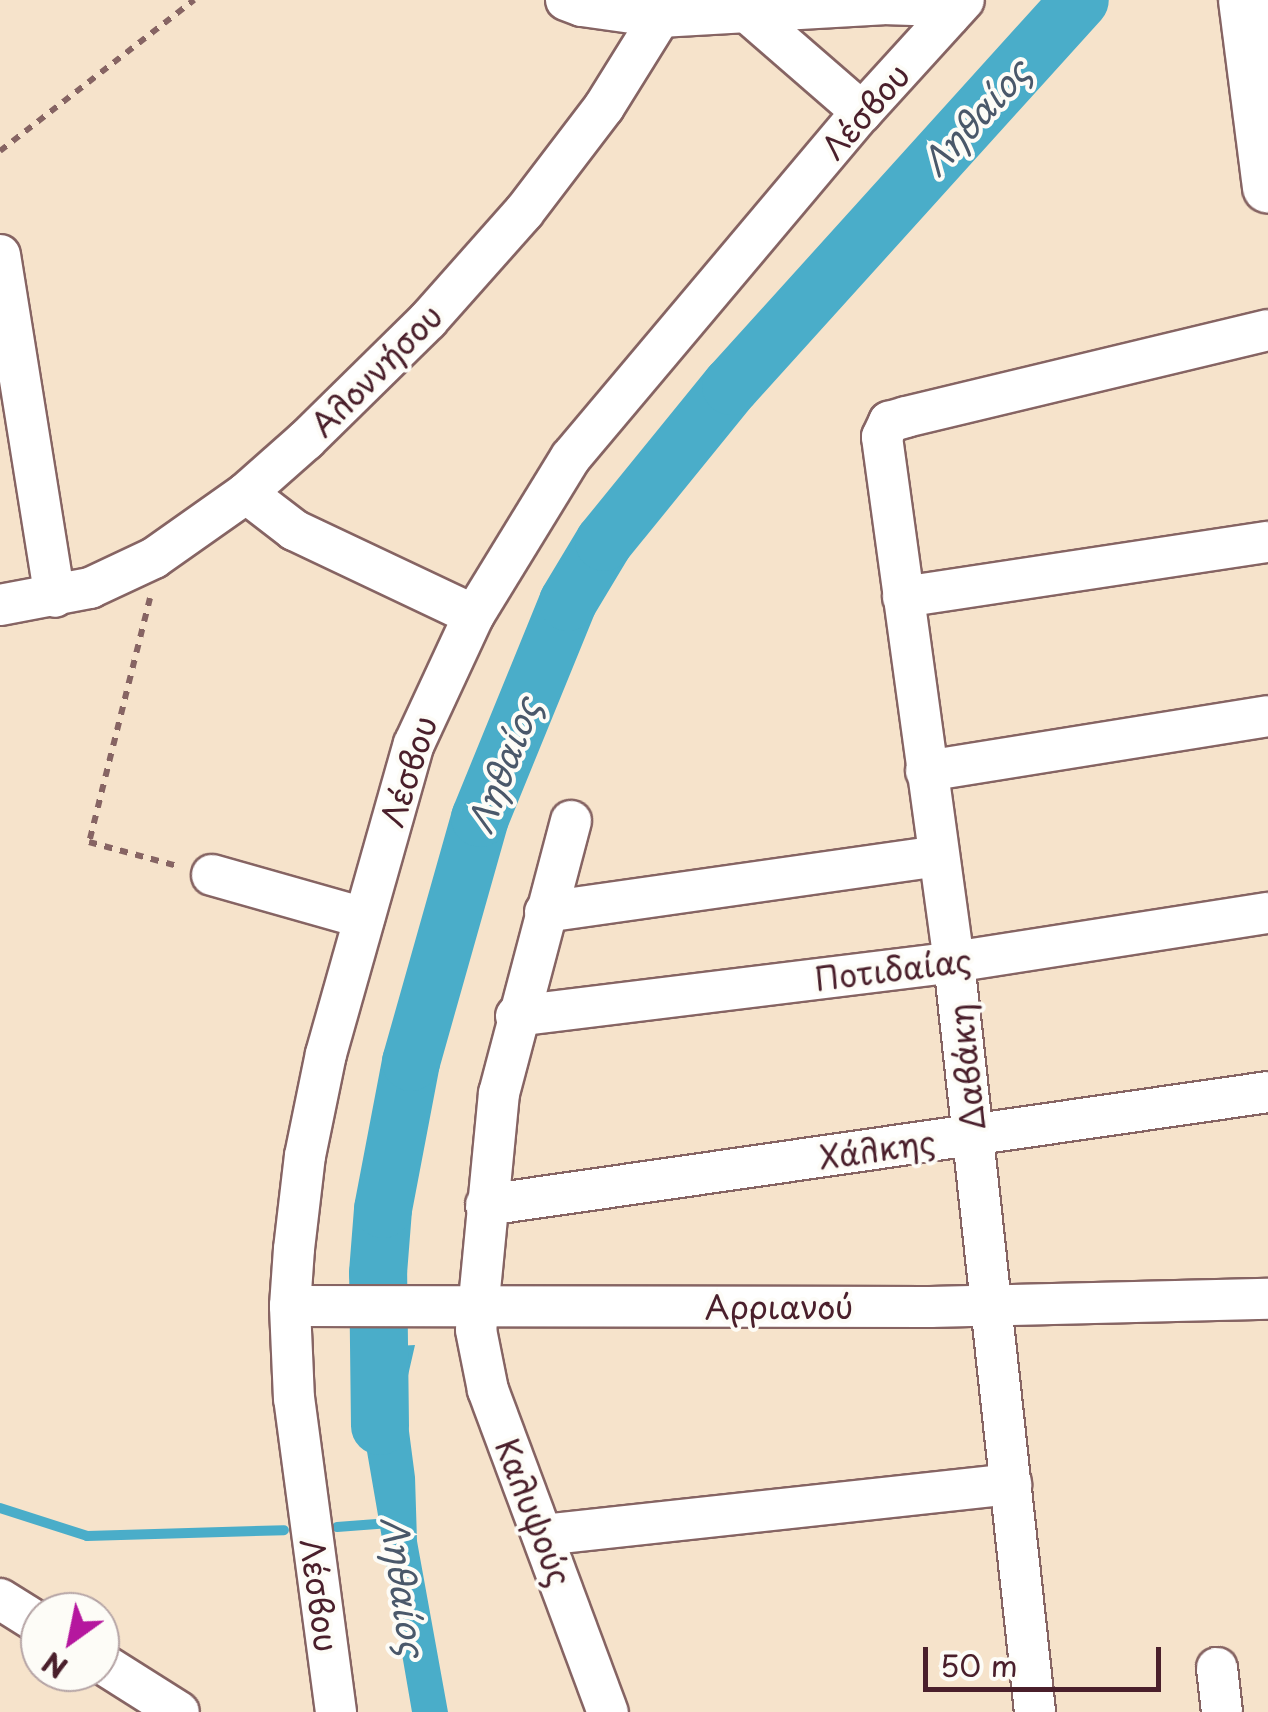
<!DOCTYPE html>
<meta charset="utf-8">
<style>
body{margin:0}
#map{position:relative;width:1268px;height:1712px;overflow:hidden;background:#f6e3cb;font-family:"Playpen Sans",sans-serif}
div>[style]{position:absolute}
.water>*{inset:0;background:#4aadc9}
.stream>*{height:10px;margin:-5px;padding:0 5px;transform-origin:5px;border-radius:5px;background:#4aadc9}
.river>*{height:58px;margin:-29px;padding:0 29px;transform-origin:29px;border-radius:29px;background:#4aadc9}
.path>*{height:6px;margin-top:-3px;transform-origin:0;background:repeating-linear-gradient(90deg,#866463 0 8px,transparent 0 16px)}
.roads{filter:drop-shadow(2px 0 #866463) drop-shadow(-2px 0 #866463) drop-shadow(0 2px #866463) drop-shadow(0 -2px #866463)}
.minor>*{height:40px;margin:-20px;padding:0 20px;transform-origin:20px;border-radius:20px;background:#fff}
.major>*{height:50px;margin:-25px;padding:0 25px;transform-origin:25px;border-radius:25px;background:#fff}
span{translate:-50% -50%;white-space:nowrap;text-align:center;line-height:1.15;-webkit-text-stroke:8px #fdfcf7;paint-order:stroke}
.street-label{font-size:32px;color:#4a1f2b}
.water-label{font-size:35px;color:#4a586a;font-style:italic}
.north{position:absolute;left:20px;top:1592px;width:100px;height:100px;box-sizing:border-box;background:#fdfcf7;border:2px solid #b5a4a5;border-radius:50%;rotate:213deg;font-size:28px;font-weight:700;line-height:40px;text-align:center;color:#4a1f2b}
.north::after{content:'';display:block;margin:auto;width:35px;height:45px;background:#b5179e;clip-path:polygon(50% 0,100% 100%,50% 72%,0 100%)}
.scale{position:absolute;left:923px;top:1647px;width:238px;height:45px;box-sizing:border-box;border:5px solid #4a1f2b;border-top:0;padding-left:12px;font-size:30px;line-height:35px;white-space:nowrap;color:#4a1f2b;-webkit-text-stroke:8px #fdfcf7;paint-order:stroke}
</style>
<div id="map">
<div class="water">
<i style="clip-path:polygon(415px 1345px,404px 1393px,415px 1477px,417px 1541px,448px 1712px,412px 1712px,365px 1440px,359px 1348px)"></i>
</div>
<div class="stream">
<i style="left:0;top:1508px;width:91px;rotate:17.8deg"></i>
<i style="left:87px;top:1536px;width:197px;rotate:-1.7deg"></i>
<i style="left:337px;top:1527px;width:53px;rotate:-4.3deg"></i>
</div>
<div class="river">
<i style="left:380px;top:1426px;width:153px;rotate:-90.7deg"></i>
<i style="left:378px;top:1273px;width:64px;rotate:-85.5deg"></i>
<i style="left:383px;top:1209px;width:150px;rotate:-79.2deg"></i>
<i style="left:411px;top:1062px;width:254px;rotate:-74.2deg"></i>
<i style="left:480px;top:818px;width:233px;rotate:-67.8deg"></i>
<i style="left:568px;top:602px;width:70px;rotate:-59deg"></i>
<i style="left:604px;top:542px;width:201px;rotate:-50.9deg"></i>
<i style="left:731px;top:386px;width:520px;rotate:-47.88deg"></i>
</div>
<div class="path">
<i style="left:0;top:151px;width:246px;rotate:-37.9deg"></i>
<i style="left:150px;top:598px;width:252px;rotate:104deg"></i>
<i style="left:89px;top:842px;width:95px;rotate:15.2deg"></i>
</div>
<div class="roads">
<div class="minor">
<i style="left:566px;top:0;width:17px;rotate:21deg"></i>
<i style="left:582px;top:6px;width:79px;rotate:8deg"></i>
<i style="left:660px;top:17px;width:223px;rotate:-3.3deg"></i>
<i style="left:883px;top:4px;width:37px;rotate:2deg"></i>
<i style="left:920px;top:5px;width:31px;rotate:21deg"></i>
<i style="left:748px;top:13px;width:151px;rotate:41deg"></i>
<i style="left:0;top:255px;width:346px;rotate:80.9deg"></i>
<i style="left:246px;top:493px;width:61px;rotate:37.6deg"></i>
<i style="left:294px;top:530px;width:199px;rotate:25.3deg"></i>
<i style="left:903px;top:597px;width:369px;rotate:-8.6deg"></i>
<i style="left:0;top:605px;width:92px;rotate:-10.7deg"></i>
<i style="left:90px;top:588px;width:71px;rotate:-25.1deg"></i>
<i style="left:154px;top:558px;width:113px;rotate:-35.2deg"></i>
<i style="left:246px;top:493px;width:80px;rotate:-41.5deg"></i>
<i style="left:306px;top:440px;width:171px;rotate:-44.5deg"></i>
<i style="left:428px;top:320px;width:144px;rotate:-48.4deg"></i>
<i style="left:524px;top:212px;width:132px;rotate:-52.7deg"></i>
<i style="left:604px;top:107px;width:106px;rotate:-58.1deg"></i>
<i style="left:926px;top:771px;width:346px;rotate:-9.1deg"></i>
<i style="left:571px;top:821px;width:281px;rotate:104.8deg"></i>
<i style="left:499px;top:1093px;width:238px;rotate:95.5deg"></i>
<i style="left:476px;top:1330px;width:61px;rotate:78.7deg"></i>
<i style="left:488px;top:1390px;width:344px;rotate:69.6deg"></i>
<i style="left:212px;top:875px;width:158px;rotate:15.8deg"></i>
<i style="left:545px;top:912px;width:396px;rotate:-8.1deg"></i>
<i style="left:516px;top:1016px;width:441px;rotate:-7deg"></i>
<i style="left:954px;top:962px;width:318px;rotate:-8.9deg"></i>
<i style="left:486px;top:1205px;width:790px;rotate:-8.22deg"></i>
<i style="left:290px;top:1306px;width:640px;rotate:0.09deg"></i>
<i style="left:930px;top:1307px;width:338px;rotate:-1.4deg"></i>
<i style="left:543px;top:1535px;width:471px;rotate:-6.2deg"></i>
<i style="left:0;top:1599px;width:47px;rotate:32deg"></i>
<i style="left:100px;top:1662px;width:93px;rotate:32.3deg"></i>
<i style="left:1217px;top:1668px;width:44px;rotate:83.5deg"></i>
<i style="left:336px;top:1712px;width:316px;rotate:-97.6deg"></i>
<i style="left:294px;top:1399px;width:93px;rotate:-92.5deg"></i>
<i style="left:290px;top:1306px;width:57px;rotate:-86deg"></i>
<i style="left:294px;top:1249px;width:94px;rotate:-83.3deg"></i>
<i style="left:305px;top:1156px;width:104px;rotate:-78.4deg"></i>
<i style="left:326px;top:1054px;width:322px;rotate:-74.2deg"></i>
<i style="left:414px;top:744px;width:142px;rotate:-65.1deg"></i>
<i style="left:474px;top:615px;width:185px;rotate:-58.5deg"></i>
<i style="left:571px;top:457px;width:451px;rotate:-49.9deg"></i>
<i style="left:862px;top:112px;width:151px;rotate:-47.7deg"></i>
<i style="left:1035px;top:1712px;width:754px;rotate:-96.16deg"></i>
<i style="left:954px;top:962px;width:530px;rotate:-97.81deg"></i>
<i style="left:882px;top:437px;width:17px;rotate:-65deg"></i>
<i style="left:889px;top:422px;width:18px;rotate:-16deg"></i>
<i style="left:906px;top:417px;width:372px;rotate:-13.5deg"></i>
</div>
<div class="major">
<i style="left:1244px;top:0;width:189px;rotate:82.7deg"></i>
</div>
</div>
<div class="street-label">
<span style="left:865px;top:111px;rotate:-49deg">Λέσβου</span>
<span style="left:376px;top:370px;rotate:-45deg">Αλοννήσου</span>
<span style="left:408px;top:771px;rotate:-72deg">Λέσβου</span>
<span style="left:893px;top:969px;rotate:-7deg">Ποτιδαίας</span>
<span style="left:966px;top:1067px;rotate:-96deg">Δαβάκη</span>
<span style="left:877px;top:1149px;rotate:-8deg">Χάλκης</span>
<span style="left:779px;top:1306px">Αρριανού</span>
<span style="left:534px;top:1512px;rotate:69deg">Καλυψούς</span>
<span style="left:320px;top:1595px;rotate:82deg">Λέσβου</span>
</div>
<div class="water-label">
<span style="left:975px;top:117px;rotate:-48deg">Ληθαίος</span>
<span style="left:503px;top:765px;rotate:-69deg">Ληθαίος</span>
<span style="left:404px;top:1586px;rotate:82deg">Ληθαίος</span>
</div>
<div class="north">N</div>
<div class="scale">50 m</div>
</div>
